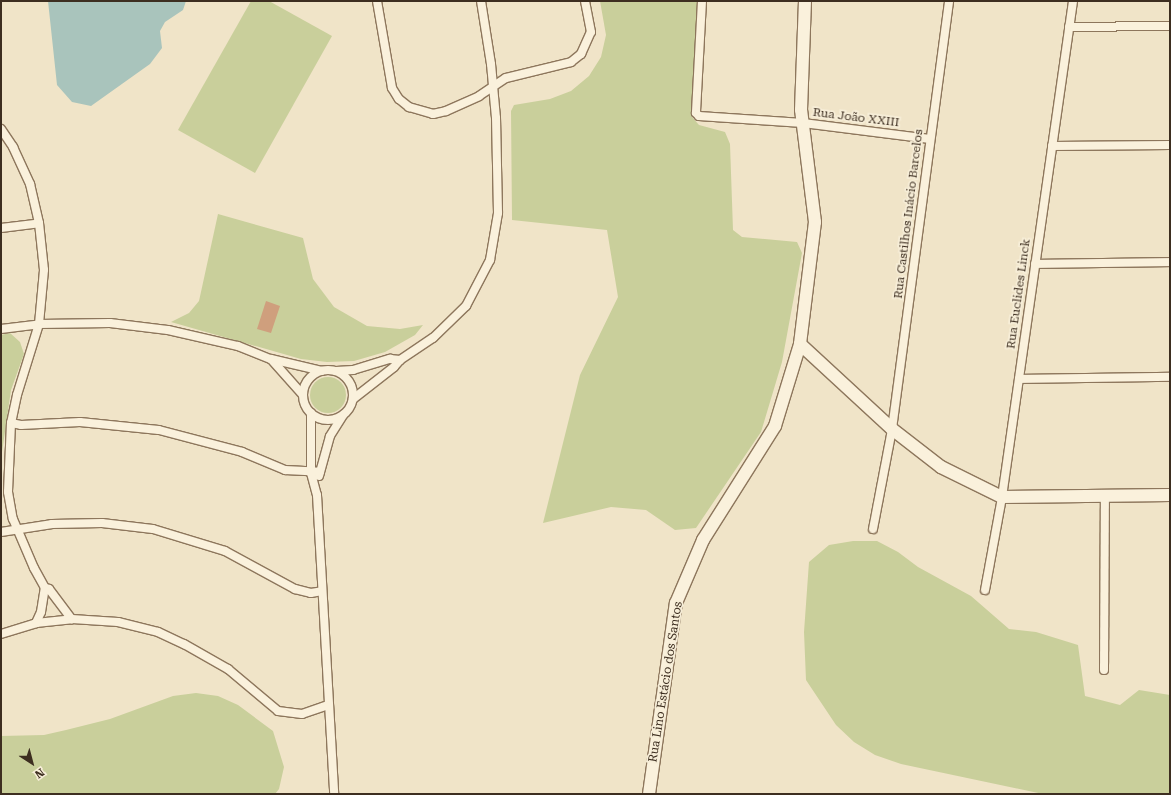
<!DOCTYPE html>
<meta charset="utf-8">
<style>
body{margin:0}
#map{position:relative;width:1171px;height:795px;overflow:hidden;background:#f0e4c8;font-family:"Roboto Serif",serif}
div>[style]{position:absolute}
.green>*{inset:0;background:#c9cf9b}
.round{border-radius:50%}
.water>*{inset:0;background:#a9c4bc}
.building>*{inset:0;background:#cf9f7d}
.roads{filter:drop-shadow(1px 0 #8d765c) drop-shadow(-1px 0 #8d765c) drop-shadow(0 1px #8d765c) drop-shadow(0 -1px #8d765c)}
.street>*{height:8px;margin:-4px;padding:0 4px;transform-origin:4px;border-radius:4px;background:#faf1dc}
.street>.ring{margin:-4px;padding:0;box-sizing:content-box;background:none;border:8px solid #faf1dc;border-radius:50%}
.secondary>*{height:12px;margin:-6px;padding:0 6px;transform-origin:6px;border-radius:6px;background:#faf1dc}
span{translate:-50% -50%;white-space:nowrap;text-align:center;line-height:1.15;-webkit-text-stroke:3.5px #f7eed8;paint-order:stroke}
.street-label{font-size:12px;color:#3d2e20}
.frame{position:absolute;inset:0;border:2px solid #3d2e20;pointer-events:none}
.north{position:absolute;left:12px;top:743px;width:40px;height:40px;-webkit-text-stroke:3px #f7eed8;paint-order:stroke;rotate:144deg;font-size:11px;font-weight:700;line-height:16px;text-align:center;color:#3d2e20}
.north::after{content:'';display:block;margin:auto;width:14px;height:18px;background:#3d2e20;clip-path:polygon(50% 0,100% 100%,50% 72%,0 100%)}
</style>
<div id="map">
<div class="green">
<i style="clip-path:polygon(251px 1px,269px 1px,332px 36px,255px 173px,178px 130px)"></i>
<i style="clip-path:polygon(600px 1px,697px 1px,692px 117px,699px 125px,725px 132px,730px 144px,733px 230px,742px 237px,797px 242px,802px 253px,782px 362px,761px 432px,696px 528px,675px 530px,646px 510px,611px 507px,543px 523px,580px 375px,618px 297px,607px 230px,512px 220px,511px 111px,514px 105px,550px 99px,571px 91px,589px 76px,601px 57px,606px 35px)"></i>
<i style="clip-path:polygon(218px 214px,303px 238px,313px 279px,334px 307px,367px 326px,400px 329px,423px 325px,415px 335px,385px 352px,354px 361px,327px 362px,301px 359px,171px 322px,189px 313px,199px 301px)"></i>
<i style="clip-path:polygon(10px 333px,20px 342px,24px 354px,11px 390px,1px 459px,1px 335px)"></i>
<i class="round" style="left:310px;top:377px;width:36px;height:36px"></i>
<i style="clip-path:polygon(853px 541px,877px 541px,898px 552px,918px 567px,971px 596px,1009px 629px,1036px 632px,1078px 645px,1085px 696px,1120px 705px,1139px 690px,1170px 695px,1170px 794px,1043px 794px,901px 764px,875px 755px,854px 742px,836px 725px,806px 680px,804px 632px,809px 562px,829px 545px)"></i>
<i style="clip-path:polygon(196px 693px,218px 696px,238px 705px,273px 731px,284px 767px,279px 789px,275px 794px,1px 794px,1px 736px,44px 735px,66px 730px,110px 719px,173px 696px)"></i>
</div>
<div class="water">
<i style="clip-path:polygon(48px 1px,186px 1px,183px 10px,165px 22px,160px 31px,162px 48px,150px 64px,91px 106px,72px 102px,57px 85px)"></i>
</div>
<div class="building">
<i style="clip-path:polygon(266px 301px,280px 306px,271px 333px,257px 329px)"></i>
</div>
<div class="roads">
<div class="street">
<i style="left:377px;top:1px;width:88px;rotate:80.2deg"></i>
<i style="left:392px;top:88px;width:13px;rotate:58deg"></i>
<i style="left:399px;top:99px;width:13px;rotate:39deg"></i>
<i style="left:409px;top:107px;width:25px;rotate:16deg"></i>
<i style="left:433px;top:114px;width:13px;rotate:-13deg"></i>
<i style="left:446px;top:111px;width:36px;rotate:-24deg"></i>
<i style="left:479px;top:96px;width:32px;rotate:-34deg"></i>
<i style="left:506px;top:78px;width:67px;rotate:-13.8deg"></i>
<i style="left:571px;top:62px;width:13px;rotate:-39deg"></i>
<i style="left:581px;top:54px;width:24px;rotate:-66deg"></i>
<i style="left:591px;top:32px;width:32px;rotate:-101deg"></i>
<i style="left:702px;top:1px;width:112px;rotate:93.1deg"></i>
<i style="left:696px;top:113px;width:4px;rotate:45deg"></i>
<i style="left:699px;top:116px;width:104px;rotate:3.9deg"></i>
<i style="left:803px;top:123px;width:128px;rotate:7.2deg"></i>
<i style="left:1069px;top:27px;width:101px;rotate:-0.6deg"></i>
<i style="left:1px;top:129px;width:22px;rotate:56deg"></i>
<i style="left:13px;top:147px;width:41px;rotate:65.3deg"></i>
<i style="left:30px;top:184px;width:40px;rotate:77deg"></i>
<i style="left:39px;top:223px;width:47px;rotate:83.9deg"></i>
<i style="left:44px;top:270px;width:54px;rotate:95.3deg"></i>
<i style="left:39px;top:324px;width:74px;rotate:107.2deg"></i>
<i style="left:17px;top:395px;width:29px;rotate:102deg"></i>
<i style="left:11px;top:423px;width:69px;rotate:92.5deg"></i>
<i style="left:8px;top:492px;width:27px;rotate:80deg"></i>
<i style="left:13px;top:519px;width:53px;rotate:66.8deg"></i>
<i style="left:34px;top:568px;width:23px;rotate:61deg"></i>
<i style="left:45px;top:588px;width:4px;rotate:14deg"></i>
<i style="left:49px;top:589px;width:38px;rotate:53deg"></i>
<i style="left:1052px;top:146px;width:118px;rotate:-0.5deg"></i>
<i style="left:1px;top:228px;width:38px;rotate:-7deg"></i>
<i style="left:1035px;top:264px;width:135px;rotate:-0.8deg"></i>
<i style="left:1px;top:329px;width:38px;rotate:-7deg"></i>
<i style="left:39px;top:324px;width:71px;rotate:-0.8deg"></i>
<i style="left:110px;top:323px;width:58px;rotate:6.9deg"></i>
<i style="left:168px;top:330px;width:72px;rotate:12.9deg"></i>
<i style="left:238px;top:346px;width:35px;rotate:22deg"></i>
<i style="left:271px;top:359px;width:52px;rotate:13.2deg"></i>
<i style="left:271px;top:359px;width:48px;rotate:48.4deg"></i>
<i class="ring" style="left:303px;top:370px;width:42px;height:42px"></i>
<i style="left:336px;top:371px;width:17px;rotate:-3deg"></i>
<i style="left:353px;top:370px;width:39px;rotate:-17deg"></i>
<i style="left:390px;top:359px;width:10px;rotate:6deg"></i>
<i style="left:1019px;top:379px;width:151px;rotate:-0.8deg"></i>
<i style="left:353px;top:399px;width:52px;rotate:-38deg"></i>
<i style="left:394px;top:367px;width:9px;rotate:-49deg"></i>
<i style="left:400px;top:360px;width:40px;rotate:-34deg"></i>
<i style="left:433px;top:338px;width:46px;rotate:-44.1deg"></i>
<i style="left:466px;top:306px;width:52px;rotate:-62.4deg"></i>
<i style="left:490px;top:260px;width:48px;rotate:-80.3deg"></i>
<i style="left:498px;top:213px;width:95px;rotate:-91.2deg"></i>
<i style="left:496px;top:118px;width:54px;rotate:-95.3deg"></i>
<i style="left:491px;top:64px;width:64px;rotate:-99deg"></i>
<i style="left:311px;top:413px;width:60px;rotate:90deg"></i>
<i style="left:311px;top:473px;width:23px;rotate:75deg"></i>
<i style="left:317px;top:495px;width:299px;rotate:86.7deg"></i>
<i style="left:11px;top:423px;width:10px;rotate:11deg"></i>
<i style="left:21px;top:425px;width:59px;rotate:-2.9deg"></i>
<i style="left:80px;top:422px;width:79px;rotate:5.8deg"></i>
<i style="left:159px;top:430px;width:86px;rotate:14.8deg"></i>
<i style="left:242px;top:452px;width:47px;rotate:22.7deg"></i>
<i style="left:285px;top:470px;width:35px;rotate:3deg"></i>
<i style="left:319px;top:476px;width:41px;rotate:-74.6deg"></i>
<i style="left:330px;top:436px;width:25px;rotate:-58deg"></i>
<i style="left:873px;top:529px;width:102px;rotate:-79.2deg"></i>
<i style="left:892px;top:429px;width:432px;rotate:-82.4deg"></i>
<i style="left:1px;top:532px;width:52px;rotate:-8.9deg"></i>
<i style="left:52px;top:524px;width:50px;rotate:-1.1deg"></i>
<i style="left:102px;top:523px;width:51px;rotate:6.7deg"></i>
<i style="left:153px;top:529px;width:75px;rotate:17deg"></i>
<i style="left:225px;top:551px;width:80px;rotate:28.5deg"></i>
<i style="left:295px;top:589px;width:16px;rotate:14deg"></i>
<i style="left:311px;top:593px;width:11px;rotate:-10deg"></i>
<i style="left:985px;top:590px;width:95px;rotate:-79.6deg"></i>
<i style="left:1002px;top:497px;width:501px;rotate:-81.85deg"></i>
<i style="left:36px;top:623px;width:12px;rotate:-66deg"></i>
<i style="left:41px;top:612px;width:24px;rotate:-81deg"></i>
<i style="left:1px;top:634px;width:37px;rotate:-17deg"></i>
<i style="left:36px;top:623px;width:36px;rotate:-6deg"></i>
<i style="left:72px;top:619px;width:46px;rotate:3.7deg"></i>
<i style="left:118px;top:622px;width:41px;rotate:14deg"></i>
<i style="left:158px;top:632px;width:29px;rotate:25deg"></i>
<i style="left:184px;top:644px;width:51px;rotate:29.6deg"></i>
<i style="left:228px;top:669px;width:65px;rotate:40deg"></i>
<i style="left:278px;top:711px;width:24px;rotate:7deg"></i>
<i style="left:302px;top:714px;width:28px;rotate:-19deg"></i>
<i style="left:1104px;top:670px;width:174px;rotate:-89.7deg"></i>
</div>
<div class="secondary">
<i style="left:800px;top:344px;width:125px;rotate:42.7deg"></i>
<i style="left:892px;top:429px;width:62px;rotate:37.8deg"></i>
<i style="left:941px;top:467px;width:68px;rotate:26.2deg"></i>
<i style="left:1002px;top:497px;width:168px;rotate:-0.7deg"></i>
<i style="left:649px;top:794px;width:193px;rotate:-82deg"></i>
<i style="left:676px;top:603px;width:69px;rotate:-66.8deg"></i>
<i style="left:703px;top:540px;width:135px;rotate:-57.7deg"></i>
<i style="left:775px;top:426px;width:86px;rotate:-73deg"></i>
<i style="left:800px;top:344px;width:123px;rotate:-83deg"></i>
<i style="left:815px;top:222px;width:113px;rotate:-97.1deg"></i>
<i style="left:801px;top:110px;width:109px;rotate:-87.9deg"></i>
</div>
</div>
<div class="street-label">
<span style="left:856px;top:118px;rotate:7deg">Rua João XXIII</span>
<span style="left:909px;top:214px;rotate:-83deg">Rua Castilhos Inácio Barcelos</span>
<span style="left:1019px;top:294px;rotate:-82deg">Rua Euclides Linck</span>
<span style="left:666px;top:682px;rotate:-81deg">Rua Lino Estácio dos Santos</span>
</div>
<div class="frame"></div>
<div class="north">N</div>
</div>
